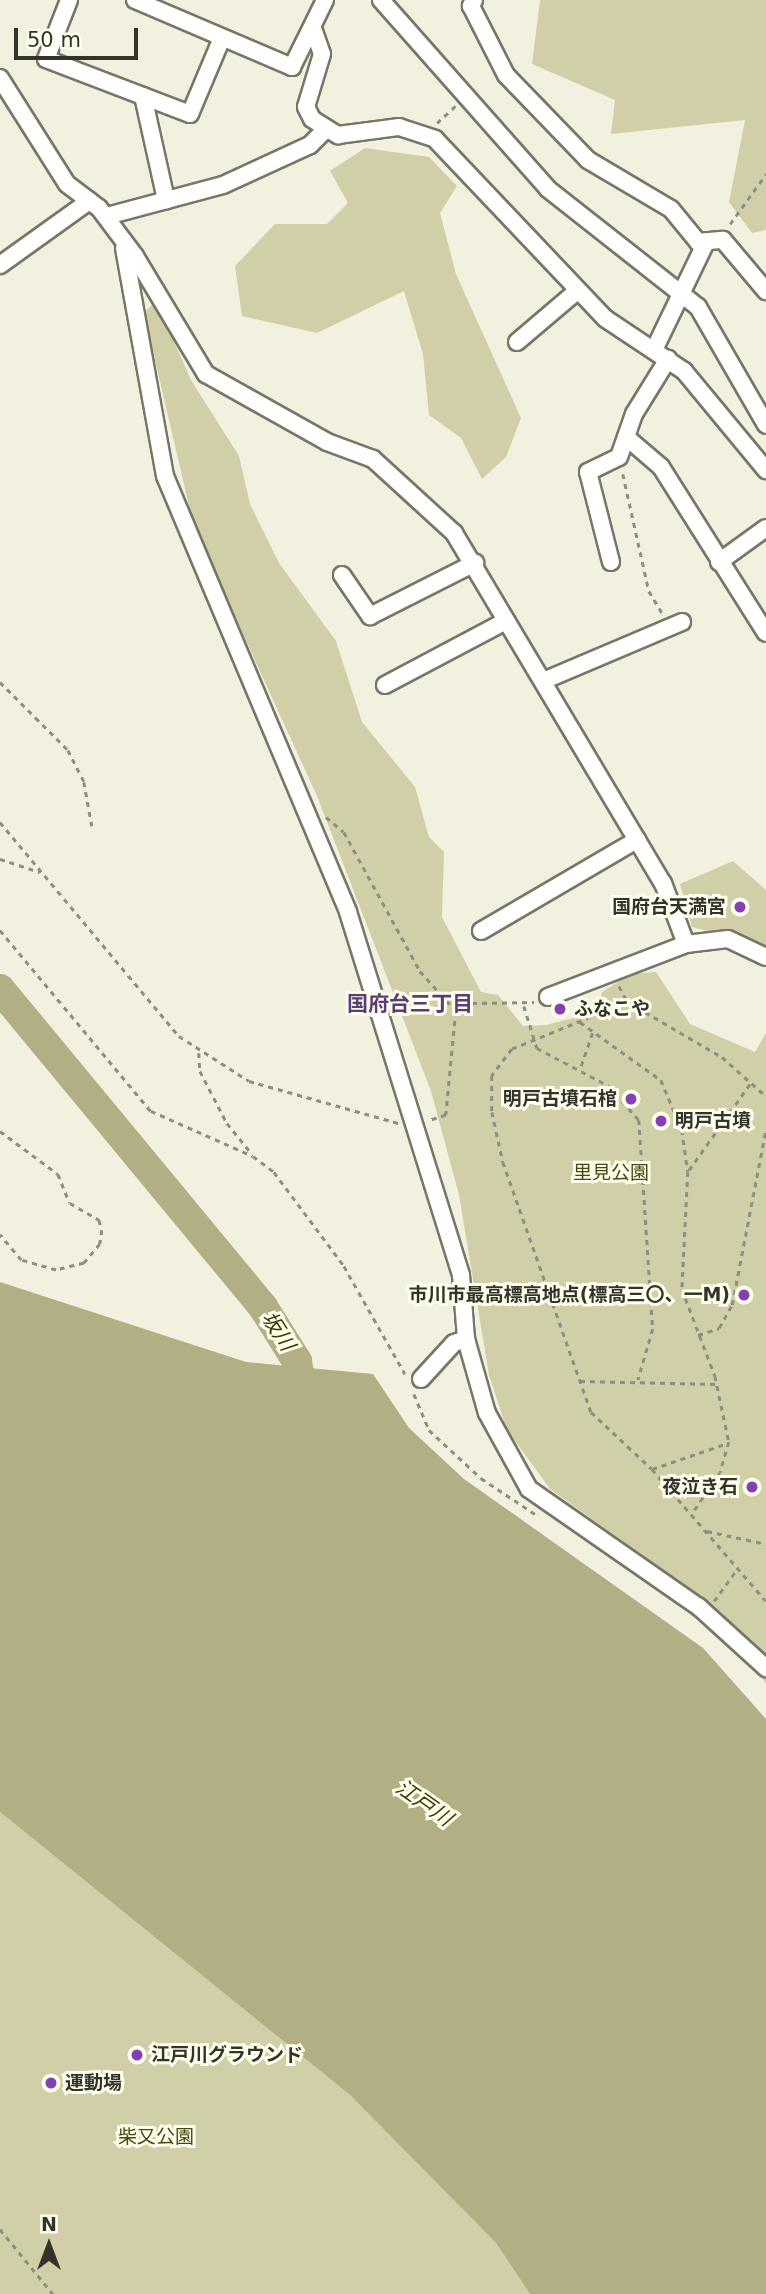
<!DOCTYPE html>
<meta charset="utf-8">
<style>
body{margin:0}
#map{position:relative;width:766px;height:2294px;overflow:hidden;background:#f2f1e0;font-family:"DejaVu Sans","Noto Sans JP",sans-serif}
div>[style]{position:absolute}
.green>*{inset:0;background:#d1cfa7}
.water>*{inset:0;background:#b1af83}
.river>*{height:30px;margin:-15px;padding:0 15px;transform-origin:15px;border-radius:15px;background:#b1af83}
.path>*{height:2.5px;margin-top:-1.25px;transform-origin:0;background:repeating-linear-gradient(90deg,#8e8e82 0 5px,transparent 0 10px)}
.roads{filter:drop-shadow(2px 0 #777667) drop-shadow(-2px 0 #777667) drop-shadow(0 2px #777667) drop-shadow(0 -2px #777667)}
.minor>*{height:16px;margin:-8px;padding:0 8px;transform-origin:8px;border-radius:8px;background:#fff}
.dots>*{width:19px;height:19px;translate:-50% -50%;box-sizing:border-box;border:4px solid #ffe;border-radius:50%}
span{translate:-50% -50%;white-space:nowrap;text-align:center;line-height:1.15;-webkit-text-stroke:6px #ffe;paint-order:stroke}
.poi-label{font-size:19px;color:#33332c;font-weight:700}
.right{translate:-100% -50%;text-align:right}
.left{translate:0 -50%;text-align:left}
.park-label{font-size:19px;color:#494610}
.neighbourhood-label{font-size:21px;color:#5c3b76;font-weight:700}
.water-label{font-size:21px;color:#3d3900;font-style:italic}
.north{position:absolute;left:14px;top:2210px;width:70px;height:70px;-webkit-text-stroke:5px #ffe;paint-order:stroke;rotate:0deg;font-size:19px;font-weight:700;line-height:28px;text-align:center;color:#33332c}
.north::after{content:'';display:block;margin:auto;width:24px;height:32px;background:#33332c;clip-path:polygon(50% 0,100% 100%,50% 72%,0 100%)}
.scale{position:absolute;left:14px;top:28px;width:124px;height:32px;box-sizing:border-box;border:4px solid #33332c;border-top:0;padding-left:9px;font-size:21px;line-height:24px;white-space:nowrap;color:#33332c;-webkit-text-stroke:5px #ffe;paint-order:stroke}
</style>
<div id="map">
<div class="green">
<i style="clip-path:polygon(540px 0,766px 0,766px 230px,752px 233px,729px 202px,745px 120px,611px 134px,615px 100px,532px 64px)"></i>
<i style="clip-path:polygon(365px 148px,429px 157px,457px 186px,440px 213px,456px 274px,521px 418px,506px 457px,482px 479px,461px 438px,429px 415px,423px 354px,404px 291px,317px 333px,242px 316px,235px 266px,275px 224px,327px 224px,348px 203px,330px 171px)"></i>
<i style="clip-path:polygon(166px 290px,168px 328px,191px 380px,239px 456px,250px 504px,279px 563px,336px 641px,362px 722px,415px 787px,429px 837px,444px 852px,442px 917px,481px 992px,498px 995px,523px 1026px,546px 1025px,597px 1012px,602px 992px,630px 974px,656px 972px,690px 1024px,755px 1052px,766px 1033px,766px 1683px,687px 1587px,550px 1489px,507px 1430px,489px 1375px,459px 1195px,431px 1091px,317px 796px,194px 527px,144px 313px)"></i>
<i style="clip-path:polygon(733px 861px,766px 890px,766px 946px,692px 927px,680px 884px)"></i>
<i style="clip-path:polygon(0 1812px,350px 2095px,496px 2243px,530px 2294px,0 2294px)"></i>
</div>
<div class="water">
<i style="clip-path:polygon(0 1282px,246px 1362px,373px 1374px,409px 1428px,464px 1479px,703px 1648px,766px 1719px,766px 2294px,530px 2294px,496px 2243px,350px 2095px,0 1812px)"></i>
</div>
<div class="river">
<i style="left:0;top:989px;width:413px;rotate:50.4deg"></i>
<i style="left:263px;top:1307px;width:64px;rotate:57.8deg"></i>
<i style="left:297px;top:1361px;width:45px;rotate:81deg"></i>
</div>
<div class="path">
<i style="left:437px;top:123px;width:25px;rotate:-43deg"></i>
<i style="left:730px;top:224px;width:62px;rotate:-54.2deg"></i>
<i style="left:623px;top:474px;width:120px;rotate:77.5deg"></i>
<i style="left:649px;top:591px;width:27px;rotate:59deg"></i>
<i style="left:0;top:682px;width:96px;rotate:45deg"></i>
<i style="left:68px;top:750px;width:36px;rotate:63deg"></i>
<i style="left:84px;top:782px;width:45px;rotate:79.7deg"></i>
<i style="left:326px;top:817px;width:23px;rotate:40deg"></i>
<i style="left:344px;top:832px;width:158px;rotate:61.3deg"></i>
<i style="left:420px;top:971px;width:54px;rotate:48deg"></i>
<i style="left:456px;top:1011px;width:104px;rotate:95.5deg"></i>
<i style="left:446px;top:1115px;width:16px;rotate:162deg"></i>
<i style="left:0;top:822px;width:279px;rotate:50.1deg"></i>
<i style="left:179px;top:1036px;width:83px;rotate:32.7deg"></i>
<i style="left:249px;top:1081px;width:155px;rotate:15.7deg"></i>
<i style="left:0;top:859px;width:42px;rotate:18deg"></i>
<i style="left:0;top:930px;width:236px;rotate:50.2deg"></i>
<i style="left:151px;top:1111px;width:111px;rotate:23.8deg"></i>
<i style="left:253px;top:1156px;width:26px;rotate:37deg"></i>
<i style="left:274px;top:1172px;width:117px;rotate:53.3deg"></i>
<i style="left:344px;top:1266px;width:124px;rotate:60.5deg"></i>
<i style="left:619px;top:986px;width:18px;rotate:61deg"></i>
<i style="left:628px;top:1002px;width:109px;rotate:30.3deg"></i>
<i style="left:722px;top:1057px;width:59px;rotate:41.6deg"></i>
<i style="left:628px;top:1002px;width:125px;rotate:157.9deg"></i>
<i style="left:512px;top:1049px;width:34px;rotate:127deg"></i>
<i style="left:492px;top:1076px;width:36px;rotate:90deg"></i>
<i style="left:492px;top:1112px;width:51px;rotate:77.6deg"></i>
<i style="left:503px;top:1162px;width:265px;rotate:70.6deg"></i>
<i style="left:591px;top:1412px;width:83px;rotate:43.1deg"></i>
<i style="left:652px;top:1469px;width:174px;rotate:49.2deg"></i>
<i style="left:524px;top:1006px;width:44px;rotate:72.8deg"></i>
<i style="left:537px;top:1048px;width:81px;rotate:27.8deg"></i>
<i style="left:609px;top:1086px;width:45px;rotate:48.6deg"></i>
<i style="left:639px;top:1120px;width:209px;rotate:86.2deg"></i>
<i style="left:653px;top:1329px;width:53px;rotate:106.4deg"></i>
<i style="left:456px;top:1011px;width:18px;rotate:-27deg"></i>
<i style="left:472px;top:1003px;width:62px;rotate:-0.9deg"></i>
<i style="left:580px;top:1022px;width:100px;rotate:35.6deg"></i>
<i style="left:661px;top:1080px;width:54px;rotate:67.2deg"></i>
<i style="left:682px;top:1130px;width:42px;rotate:81.9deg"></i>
<i style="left:688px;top:1172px;width:117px;rotate:92.9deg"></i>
<i style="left:682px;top:1289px;width:93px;rotate:69.2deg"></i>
<i style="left:715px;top:1376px;width:67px;rotate:78deg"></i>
<i style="left:729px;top:1442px;width:32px;rotate:106deg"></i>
<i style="left:720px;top:1473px;width:50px;rotate:124.3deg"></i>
<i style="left:199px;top:1053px;width:18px;rotate:87deg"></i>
<i style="left:200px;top:1071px;width:59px;rotate:62.6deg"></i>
<i style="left:227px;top:1123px;width:38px;rotate:51deg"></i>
<i style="left:581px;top:1066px;width:37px;rotate:-71deg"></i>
<i style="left:0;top:1131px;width:72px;rotate:36.6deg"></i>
<i style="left:58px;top:1174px;width:31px;rotate:68deg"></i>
<i style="left:70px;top:1203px;width:34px;rotate:30deg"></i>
<i style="left:99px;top:1220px;width:10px;rotate:73deg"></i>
<i style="left:102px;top:1230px;width:14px;rotate:98deg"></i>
<i style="left:100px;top:1244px;width:25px;rotate:130deg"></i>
<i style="left:84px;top:1263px;width:29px;rotate:166deg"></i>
<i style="left:56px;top:1270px;width:36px;rotate:-164deg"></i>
<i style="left:21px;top:1260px;width:33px;rotate:-130deg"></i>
<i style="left:689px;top:1170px;width:109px;rotate:-54.7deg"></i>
<i style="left:698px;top:1335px;width:22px;rotate:-18deg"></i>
<i style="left:719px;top:1328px;width:26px;rotate:-61deg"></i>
<i style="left:732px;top:1305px;width:180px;rotate:-79.1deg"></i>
<i style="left:580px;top:1381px;width:137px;rotate:1.3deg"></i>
<i style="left:414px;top:1394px;width:39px;rotate:67deg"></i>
<i style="left:429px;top:1430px;width:71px;rotate:42.7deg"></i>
<i style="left:481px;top:1478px;width:65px;rotate:33.7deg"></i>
<i style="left:652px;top:1469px;width:80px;rotate:-18.9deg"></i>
<i style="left:707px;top:1531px;width:60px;rotate:12.4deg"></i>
<i style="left:714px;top:1601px;width:41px;rotate:-54deg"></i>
<i style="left:0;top:2229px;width:84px;rotate:50.8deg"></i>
</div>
<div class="roads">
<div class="minor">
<i style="left:69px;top:0;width:63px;rotate:111.3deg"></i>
<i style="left:46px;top:59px;width:154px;rotate:20.9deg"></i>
<i style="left:190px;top:114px;width:82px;rotate:-67.2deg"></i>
<i style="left:135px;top:0;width:171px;rotate:23.1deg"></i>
<i style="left:292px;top:67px;width:75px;rotate:-63.8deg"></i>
<i style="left:381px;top:0;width:252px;rotate:48.5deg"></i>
<i style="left:548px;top:189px;width:191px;rotate:38.2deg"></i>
<i style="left:698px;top:307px;width:136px;rotate:60deg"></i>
<i style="left:474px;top:0;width:7px;rotate:117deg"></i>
<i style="left:471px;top:6px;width:77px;rotate:63.1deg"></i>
<i style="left:506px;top:75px;width:118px;rotate:46deg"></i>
<i style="left:588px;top:160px;width:96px;rotate:30.6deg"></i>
<i style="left:671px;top:209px;width:43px;rotate:50.7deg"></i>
<i style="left:698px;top:242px;width:25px;rotate:-5deg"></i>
<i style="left:723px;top:240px;width:67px;rotate:49.9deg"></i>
<i style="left:314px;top:31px;width:24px;rotate:71deg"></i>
<i style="left:322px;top:54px;width:55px;rotate:106.8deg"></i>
<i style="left:306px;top:107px;width:13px;rotate:63deg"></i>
<i style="left:312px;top:119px;width:31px;rotate:32deg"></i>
<i style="left:338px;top:135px;width:62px;rotate:-7.5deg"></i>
<i style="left:399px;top:127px;width:38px;rotate:18deg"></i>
<i style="left:435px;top:139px;width:248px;rotate:46.5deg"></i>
<i style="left:606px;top:319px;width:94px;rotate:33.7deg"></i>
<i style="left:684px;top:371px;width:129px;rotate:50.4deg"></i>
<i style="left:0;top:78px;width:125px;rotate:57.7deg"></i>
<i style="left:67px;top:184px;width:40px;rotate:37deg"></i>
<i style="left:99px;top:208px;width:60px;rotate:53.1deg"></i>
<i style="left:135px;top:256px;width:138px;rotate:59deg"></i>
<i style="left:206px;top:374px;width:139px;rotate:29.3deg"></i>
<i style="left:327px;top:442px;width:49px;rotate:20.3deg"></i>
<i style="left:373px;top:459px;width:110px;rotate:42.4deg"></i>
<i style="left:454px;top:533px;width:408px;rotate:59.2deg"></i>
<i style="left:663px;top:883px;width:65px;rotate:69.3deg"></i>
<i style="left:686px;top:944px;width:42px;rotate:-6.8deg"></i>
<i style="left:728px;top:939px;width:42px;rotate:25.3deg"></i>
<i style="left:143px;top:96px;width:107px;rotate:77.5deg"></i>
<i style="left:107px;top:216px;width:120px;rotate:-15deg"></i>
<i style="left:223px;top:185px;width:96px;rotate:-24.7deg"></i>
<i style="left:310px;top:145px;width:23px;rotate:-45deg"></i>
<i style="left:124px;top:248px;width:232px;rotate:79.8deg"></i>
<i style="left:165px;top:476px;width:473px;rotate:67.2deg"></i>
<i style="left:348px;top:912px;width:380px;rotate:72.7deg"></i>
<i style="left:461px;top:1275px;width:64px;rotate:85.5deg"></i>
<i style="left:466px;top:1339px;width:77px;rotate:74.2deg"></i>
<i style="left:487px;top:1413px;width:87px;rotate:61.1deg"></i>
<i style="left:529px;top:1489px;width:207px;rotate:34.8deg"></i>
<i style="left:699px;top:1607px;width:91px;rotate:42.3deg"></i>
<i style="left:0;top:265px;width:110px;rotate:-35.7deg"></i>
<i style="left:517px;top:342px;width:79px;rotate:-40.4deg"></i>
<i style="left:654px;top:350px;width:120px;rotate:-64.3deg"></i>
<i style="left:626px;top:437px;width:46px;rotate:40.6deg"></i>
<i style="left:661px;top:467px;width:196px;rotate:57.7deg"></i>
<i style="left:611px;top:562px;width:93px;rotate:-104.3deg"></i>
<i style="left:588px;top:472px;width:34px;rotate:-26deg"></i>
<i style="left:619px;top:457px;width:46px;rotate:-70.8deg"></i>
<i style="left:634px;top:414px;width:65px;rotate:-58.3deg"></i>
<i style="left:719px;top:562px;width:58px;rotate:-35.9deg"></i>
<i style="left:342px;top:575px;width:50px;rotate:55.7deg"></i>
<i style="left:370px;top:616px;width:118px;rotate:-26.8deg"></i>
<i style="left:543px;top:681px;width:151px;rotate:-23deg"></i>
<i style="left:385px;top:685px;width:137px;rotate:-27.9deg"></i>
<i style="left:481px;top:931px;width:181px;rotate:-30.3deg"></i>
<i style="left:548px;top:997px;width:148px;rotate:-21deg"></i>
<i style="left:421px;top:1379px;width:49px;rotate:-47.5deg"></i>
<i style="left:454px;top:1343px;width:13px;rotate:-18deg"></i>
</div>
</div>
<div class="dots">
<i style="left:740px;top:907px;background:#8541b4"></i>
<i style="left:560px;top:1009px;background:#8541b4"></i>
<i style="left:631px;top:1099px;background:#8541b4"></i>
<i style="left:661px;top:1121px;background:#8541b4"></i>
<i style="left:744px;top:1295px;background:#8541b4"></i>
<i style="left:752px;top:1487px;background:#8541b4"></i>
<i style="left:137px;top:2055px;background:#8541b4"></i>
<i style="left:51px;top:2083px;background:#8541b4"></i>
</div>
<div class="poi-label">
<span class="right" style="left:726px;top:907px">国府台天満宮</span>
<span class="left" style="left:574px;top:1009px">ふなこや</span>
<span class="right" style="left:617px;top:1099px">明戸古墳石棺</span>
<span class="left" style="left:675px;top:1121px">明戸古墳</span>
<span class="right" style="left:730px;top:1295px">市川市最高標高地点(標高三〇、一M)</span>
<span class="right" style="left:738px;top:1487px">夜泣き石</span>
<span class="left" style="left:151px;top:2055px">江戸川グラウンド</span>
<span class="left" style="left:65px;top:2083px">運動場</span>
</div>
<div class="park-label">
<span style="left:611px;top:1173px">里見公園</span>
<span style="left:156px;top:2137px">柴又公園</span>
</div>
<div class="neighbourhood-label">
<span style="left:410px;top:1004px">国府台三丁目</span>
</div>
<div class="water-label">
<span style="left:278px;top:1331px;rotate:57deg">坂川</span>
<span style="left:424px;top:1803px;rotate:35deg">江戸川</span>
</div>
<div class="north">N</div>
<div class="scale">50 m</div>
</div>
